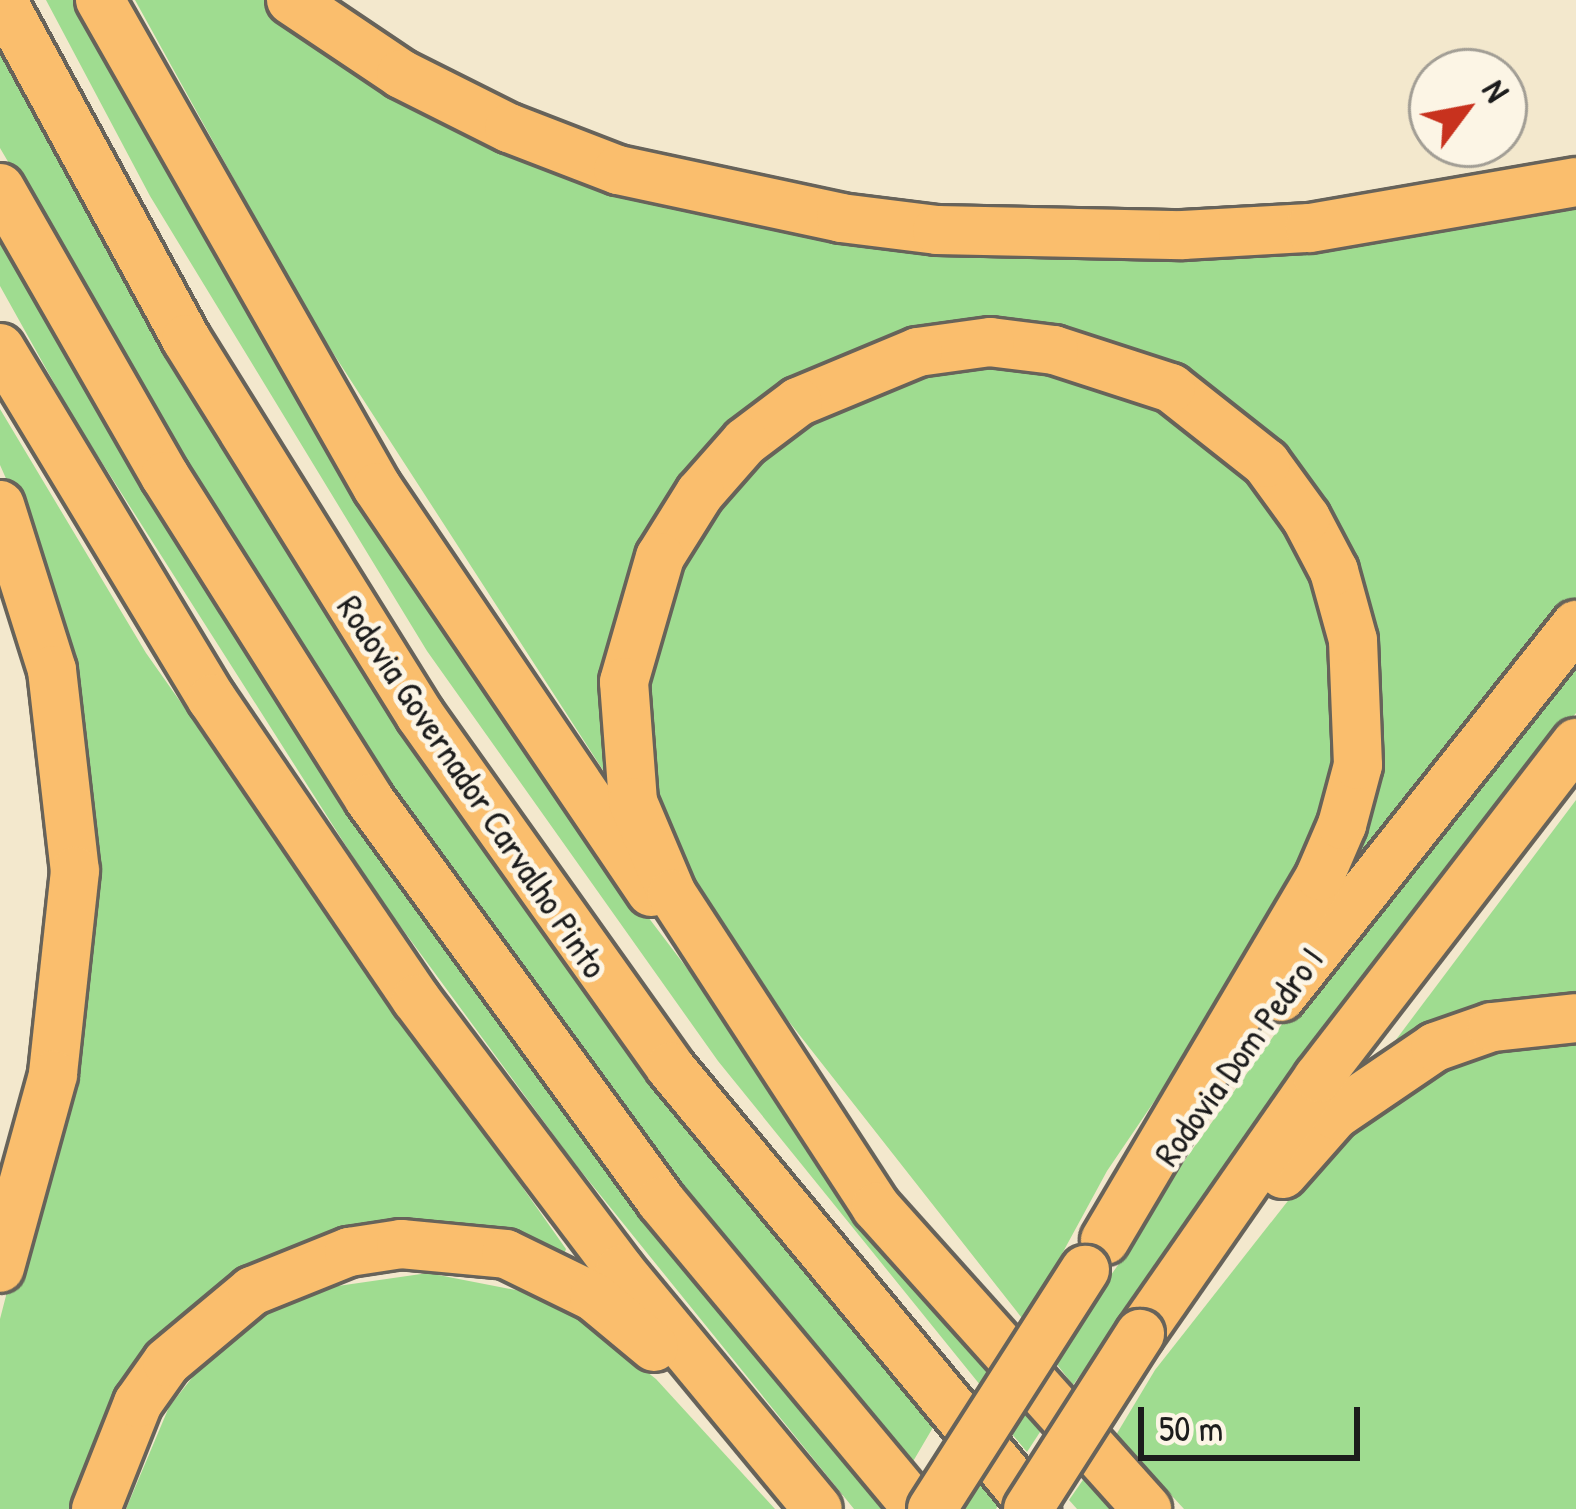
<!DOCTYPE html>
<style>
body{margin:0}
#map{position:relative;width:1576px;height:1509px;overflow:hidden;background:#f3e8cd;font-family:"Patrick Hand",sans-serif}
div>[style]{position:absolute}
.green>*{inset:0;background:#9fdc90}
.roads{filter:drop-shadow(3px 0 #67635a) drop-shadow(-3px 0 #67635a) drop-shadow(0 3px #67635a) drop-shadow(0 -3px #67635a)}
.highway>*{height:48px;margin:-24px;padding:0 24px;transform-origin:24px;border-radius:24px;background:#fabe6d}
.bridges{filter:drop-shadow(3px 0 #67635a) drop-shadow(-3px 0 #67635a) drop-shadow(0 3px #67635a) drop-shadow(0 -3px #67635a)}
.highway-bridge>*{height:48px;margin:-24px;padding:0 24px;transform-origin:24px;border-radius:24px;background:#fabe6d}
span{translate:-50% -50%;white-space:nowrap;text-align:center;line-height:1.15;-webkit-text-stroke:10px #fcf5e5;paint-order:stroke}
.street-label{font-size:36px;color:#1c1c1c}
.north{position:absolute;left:1408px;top:48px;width:120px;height:120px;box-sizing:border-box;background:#fcf5e5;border:3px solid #a29e95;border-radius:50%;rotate:58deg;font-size:33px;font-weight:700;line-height:48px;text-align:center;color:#1c1c1c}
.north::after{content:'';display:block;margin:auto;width:42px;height:54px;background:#c8321e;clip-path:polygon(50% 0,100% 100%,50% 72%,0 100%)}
.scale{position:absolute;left:1138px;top:1407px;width:222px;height:54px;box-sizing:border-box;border:6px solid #1c1c1c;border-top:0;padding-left:15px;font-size:36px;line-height:42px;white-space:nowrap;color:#1c1c1c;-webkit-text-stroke:9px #fcf5e5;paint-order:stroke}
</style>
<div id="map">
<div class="green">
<i style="clip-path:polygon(46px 0,80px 0,604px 859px,872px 1212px,1003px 1365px,985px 1391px,718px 1061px,427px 651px,150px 196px)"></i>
<i style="clip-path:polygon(135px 0,268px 0,802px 228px,1576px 196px,1576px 598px,1344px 874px,1373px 679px,1257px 437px,991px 333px,696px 475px,612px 784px,313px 322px)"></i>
<i style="clip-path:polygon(0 38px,714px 1154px,935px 1424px,908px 1470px,563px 1038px,304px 665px,0 148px)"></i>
<i style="clip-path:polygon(0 240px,228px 622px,390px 867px,583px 1136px,893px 1509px,854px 1509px,572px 1160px,376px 893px,73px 417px,0 286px)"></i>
<i style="clip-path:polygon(972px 357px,1050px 363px,1191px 415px,1295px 526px,1342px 662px,1330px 816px,1229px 991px,1107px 1171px,1025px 1322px,684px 888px,641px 770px,650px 625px,715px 497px,822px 405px)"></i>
<i style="clip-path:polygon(0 409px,146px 653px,566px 1249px,563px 1257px,339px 1234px,275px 1254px,224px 1282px,131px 1372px,101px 1424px,74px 1509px,0 1509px,0 1319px,79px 1013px,24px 519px,0 465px)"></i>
<i style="clip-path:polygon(1576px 651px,1576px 713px,1398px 940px,1073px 1385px,1052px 1358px,1128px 1251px,1124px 1245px,1295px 1006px)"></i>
<i style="clip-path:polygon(1576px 800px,1576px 1003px,1392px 1052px,1389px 1049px)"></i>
<i style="clip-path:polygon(1576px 1032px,1576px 1509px,1184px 1509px,1116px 1435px,1155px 1370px,1342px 1132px,1425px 1068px)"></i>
<i style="clip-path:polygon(428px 1273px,531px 1293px,583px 1322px,656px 1379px,775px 1509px,126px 1509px,169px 1407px,210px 1355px,255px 1320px,317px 1289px)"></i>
<i style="clip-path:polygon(1019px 1405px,1042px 1429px,1027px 1452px,1007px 1428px)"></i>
<i style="clip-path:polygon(976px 1471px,1001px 1501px,996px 1509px,956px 1509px)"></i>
<i style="clip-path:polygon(1085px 1477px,1114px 1509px,1077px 1509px,1069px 1500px)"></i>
</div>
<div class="roads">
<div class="highway">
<i style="left:2px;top:0;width:386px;rotate:61.5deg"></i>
<i style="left:186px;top:339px;width:443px;rotate:58.1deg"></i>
<i style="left:420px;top:715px;width:432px;rotate:54.6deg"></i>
<i style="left:670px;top:1067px;width:574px;rotate:50.37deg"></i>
<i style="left:100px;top:0;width:560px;rotate:60.37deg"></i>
<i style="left:377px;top:487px;width:489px;rotate:55.9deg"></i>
<i style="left:291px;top:0;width:133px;rotate:33.9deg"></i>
<i style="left:401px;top:74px;width:121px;rotate:26.6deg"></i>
<i style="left:509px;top:128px;width:117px;rotate:21.1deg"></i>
<i style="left:618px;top:170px;width:228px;rotate:12.1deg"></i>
<i style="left:841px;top:218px;width:97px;rotate:7.1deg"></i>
<i style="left:937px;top:230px;width:246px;rotate:1.2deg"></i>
<i style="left:1183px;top:235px;width:127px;rotate:-3.2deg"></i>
<i style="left:1310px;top:228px;width:270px;rotate:-9.8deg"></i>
<i style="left:0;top:188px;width:332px;rotate:60.2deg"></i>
<i style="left:165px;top:476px;width:382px;rotate:57.7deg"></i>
<i style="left:369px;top:799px;width:497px;rotate:54deg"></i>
<i style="left:661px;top:1201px;width:401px;rotate:50.2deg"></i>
<i style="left:0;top:348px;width:410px;rotate:58.9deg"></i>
<i style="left:212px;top:699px;width:363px;rotate:55.8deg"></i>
<i style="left:416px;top:999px;width:339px;rotate:53deg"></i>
<i style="left:620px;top:1270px;width:310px;rotate:50.4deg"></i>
<i style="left:0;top:505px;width:173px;rotate:72.5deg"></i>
<i style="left:52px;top:670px;width:202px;rotate:83.5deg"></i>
<i style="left:75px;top:871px;width:205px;rotate:96.2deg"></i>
<i style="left:53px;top:1075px;width:200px;rotate:105.4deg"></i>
<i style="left:1281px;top:997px;width:475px;rotate:-51.6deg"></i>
<i style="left:1283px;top:1174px;width:79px;rotate:-48.6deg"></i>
<i style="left:1335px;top:1115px;width:121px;rotate:-34.2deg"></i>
<i style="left:1435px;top:1047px;width:60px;rotate:-19.3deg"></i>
<i style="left:1492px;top:1027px;width:84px;rotate:-6.1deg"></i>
<i style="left:1105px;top:1240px;width:423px;rotate:-59.4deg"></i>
<i style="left:1320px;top:876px;width:56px;rotate:-66.7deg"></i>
<i style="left:1342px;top:825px;width:62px;rotate:-75.1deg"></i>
<i style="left:1358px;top:765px;width:125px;rotate:-92.3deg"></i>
<i style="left:1353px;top:640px;width:72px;rotate:-105.4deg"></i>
<i style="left:1334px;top:571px;width:60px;rotate:-117.8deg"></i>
<i style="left:1306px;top:518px;width:68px;rotate:-126deg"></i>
<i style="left:1266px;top:463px;width:121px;rotate:-141.7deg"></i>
<i style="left:1171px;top:388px;width:123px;rotate:-162deg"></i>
<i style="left:1054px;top:350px;width:64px;rotate:-172.9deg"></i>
<i style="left:990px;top:342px;width:73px;rotate:172.1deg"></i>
<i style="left:918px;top:352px;width:130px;rotate:157.4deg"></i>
<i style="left:798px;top:402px;width:66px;rotate:143deg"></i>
<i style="left:745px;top:442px;width:68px;rotate:131.4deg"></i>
<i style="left:700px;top:493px;width:75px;rotate:122deg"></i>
<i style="left:660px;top:557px;width:130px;rotate:106.1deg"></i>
<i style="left:624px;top:682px;width:120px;rotate:85.7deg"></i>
<i style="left:633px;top:802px;width:100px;rotate:67deg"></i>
<i style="left:672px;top:894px;width:374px;rotate:56.9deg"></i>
<i style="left:876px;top:1207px;width:406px;rotate:48.1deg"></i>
<i style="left:1140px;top:1334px;width:312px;rotate:-55.2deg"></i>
<i style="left:1318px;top:1078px;width:423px;rotate:-52.4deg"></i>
<i style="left:96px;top:1509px;width:114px;rotate:-68.4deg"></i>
<i style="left:138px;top:1403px;width:50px;rotate:-54.7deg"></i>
<i style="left:167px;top:1362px;width:111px;rotate:-39.9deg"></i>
<i style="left:252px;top:1291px;width:105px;rotate:-21.9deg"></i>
<i style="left:349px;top:1252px;width:53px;rotate:-8.7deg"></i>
<i style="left:401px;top:1244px;width:105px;rotate:5.4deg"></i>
<i style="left:506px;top:1254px;width:98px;rotate:26deg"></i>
<i style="left:594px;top:1297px;width:78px;rotate:39.8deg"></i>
</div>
</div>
<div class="bridges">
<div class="highway-bridge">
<i style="left:932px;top:1509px;width:284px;rotate:-57.4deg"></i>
<i style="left:1028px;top:1509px;width:208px;rotate:-57.4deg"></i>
</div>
</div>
<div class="street-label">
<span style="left:473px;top:786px;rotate:56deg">Rodovia Governador Carvalho Pinto</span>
<span style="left:1238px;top:1056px;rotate:-54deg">Rodovia Dom Pedro I</span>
</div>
<div class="north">N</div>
<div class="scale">50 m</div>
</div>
